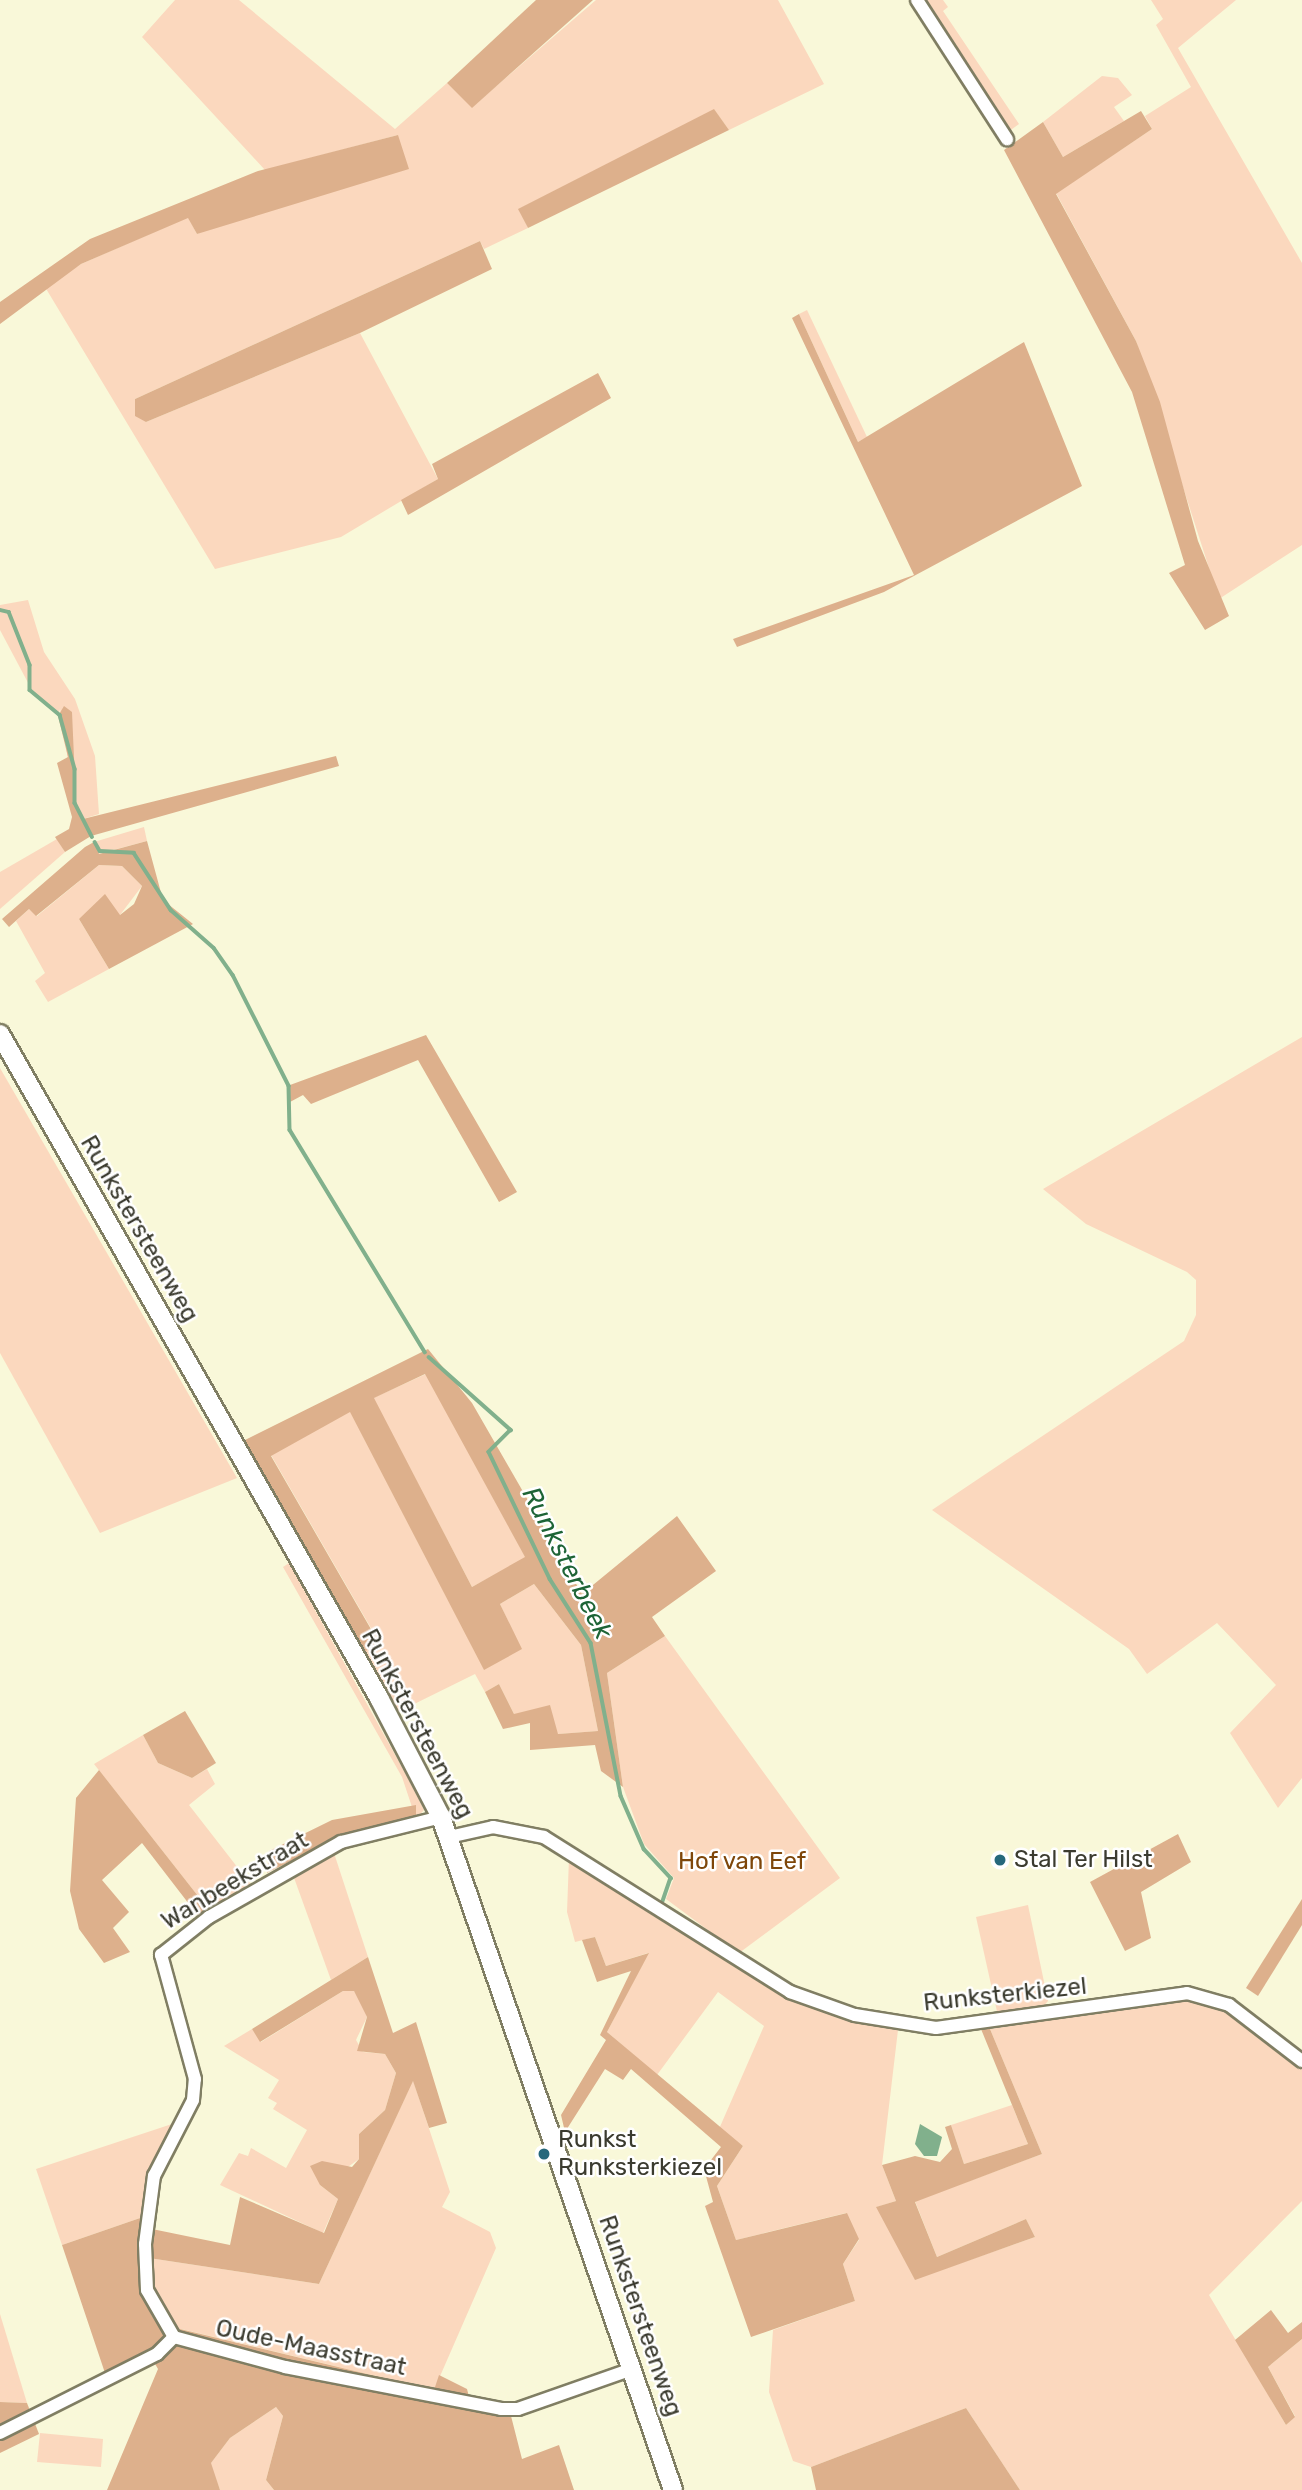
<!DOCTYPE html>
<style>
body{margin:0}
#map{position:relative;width:1302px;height:2490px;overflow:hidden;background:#f9f8d9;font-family:Rubik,sans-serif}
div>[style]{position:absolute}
.green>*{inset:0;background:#fbd8be}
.forest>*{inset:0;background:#ddb08c}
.water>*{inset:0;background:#81b08c}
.stream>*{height:3.5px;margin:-1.75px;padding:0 1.75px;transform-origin:1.75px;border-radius:1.75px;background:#81b08c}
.roads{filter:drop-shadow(2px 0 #807e63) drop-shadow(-2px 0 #807e63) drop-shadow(0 2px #807e63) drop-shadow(0 -2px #807e63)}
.street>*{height:12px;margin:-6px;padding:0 6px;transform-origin:6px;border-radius:6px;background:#fff}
.secondary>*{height:18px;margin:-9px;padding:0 9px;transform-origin:9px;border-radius:9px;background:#fff}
.dots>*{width:19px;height:19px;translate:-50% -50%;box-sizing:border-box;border:4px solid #fff;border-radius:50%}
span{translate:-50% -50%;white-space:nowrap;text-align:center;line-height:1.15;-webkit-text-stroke:5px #fff;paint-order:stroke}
.street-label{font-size:24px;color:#3b3b2f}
.poi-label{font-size:24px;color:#3b3b2f}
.left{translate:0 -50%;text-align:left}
.park-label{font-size:24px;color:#7e4609}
.water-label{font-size:26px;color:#1d6436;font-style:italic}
</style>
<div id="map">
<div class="green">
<i style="clip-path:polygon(175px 0,239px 0,395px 129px,447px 83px,472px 107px,596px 0,778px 0,824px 84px,729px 130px,714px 110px,519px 209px,528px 228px,484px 249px,480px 241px,135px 399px,146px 422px,360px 333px,438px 479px,341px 537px,215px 569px,45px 287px,81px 264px,188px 217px,197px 234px,398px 135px,265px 170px,142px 37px)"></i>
<i style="clip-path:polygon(922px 0,943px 0,948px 7px,943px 11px,1019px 124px,1008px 132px)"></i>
<i style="clip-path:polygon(1151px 0,1236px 0,1178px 48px,1302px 263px,1302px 545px,1219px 599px,1136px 341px,1056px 193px,1152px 129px,1145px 116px,1191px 87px,1156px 25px,1163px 19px)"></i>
<i style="clip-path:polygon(1102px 76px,1118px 78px,1132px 95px,1114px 107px,1124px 121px,1063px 157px,1043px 122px)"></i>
<i style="clip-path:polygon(807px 310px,867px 437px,858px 442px,799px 314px)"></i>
<i style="clip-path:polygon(28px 600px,44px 652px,75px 699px,95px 756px,99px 814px,83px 819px,77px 817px,60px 709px,58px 716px,34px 694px,0 630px,0 605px)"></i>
<i style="clip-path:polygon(144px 827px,147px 841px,98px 854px,94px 842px)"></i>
<i style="clip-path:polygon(57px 839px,65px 852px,0 909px,0 872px)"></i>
<i style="clip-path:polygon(99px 865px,122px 866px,142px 886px,120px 915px,79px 919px,109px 969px,48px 1002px,35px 981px,45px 973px,16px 921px,29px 909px,37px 916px)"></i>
<i style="clip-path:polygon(1302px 1037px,1302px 1778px,1278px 1808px,1230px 1733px,1276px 1685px,1217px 1623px,1147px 1674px,1129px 1649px,932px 1510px,1184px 1341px,1196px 1315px,1196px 1280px,1187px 1272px,1086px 1224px,1043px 1189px)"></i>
<i style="clip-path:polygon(0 1068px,237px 1478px,100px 1533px,0 1353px)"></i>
<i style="clip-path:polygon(426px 1374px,526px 1558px,472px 1587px,373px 1398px)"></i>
<i style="clip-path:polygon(350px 1411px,484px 1669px,521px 1649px,500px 1604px,534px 1584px,581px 1645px,598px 1731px,558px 1734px,514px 1714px,499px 1684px,485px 1692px,475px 1674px,398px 1712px,364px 1652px,379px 1642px,271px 1455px)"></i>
<i style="clip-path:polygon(289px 1563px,409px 1780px,424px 1810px,416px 1819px,402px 1777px,283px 1567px)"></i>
<i style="clip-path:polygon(665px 1636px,840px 1878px,739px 1953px,666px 1899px,674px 1878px,644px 1844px,623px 1787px,607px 1673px)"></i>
<i style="clip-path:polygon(143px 1735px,158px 1763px,192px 1778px,207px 1769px,215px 1784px,189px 1805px,252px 1886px,209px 1910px,94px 1764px)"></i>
<i style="clip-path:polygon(334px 1853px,368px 1957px,331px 1980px,293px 1875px)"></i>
<i style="clip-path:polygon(569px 1858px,778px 1993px,898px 2030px,882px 2165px,896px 2201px,877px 2207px,915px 2279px,1035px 2237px,1026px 2219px,937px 2257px,915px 2201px,1042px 2154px,990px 2029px,1191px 1998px,1242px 2019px,1302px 2067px,1302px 2201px,1209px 2295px,1286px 2425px,1295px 2416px,1268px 2367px,1302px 2339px,1302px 2490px,1020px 2490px,966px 2408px,811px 2467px,793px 2461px,769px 2392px,773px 2330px,855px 2301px,843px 2264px,859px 2240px,846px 2213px,736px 2240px,717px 2186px,743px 2146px,719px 2129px,764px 2026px,718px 1992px,657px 2075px,607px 2032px,648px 1953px,606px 1966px,595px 1937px,575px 1942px,567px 1912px)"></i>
<i style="clip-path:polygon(1028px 1905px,1048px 2001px,1040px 2010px,998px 2016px,976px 1917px)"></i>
<i style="clip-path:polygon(343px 1991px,354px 1991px,364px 2003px,367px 2017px,356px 2040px,363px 2052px,385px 2054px,396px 2073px,385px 2110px,359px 2134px,359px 2159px,345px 2169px,338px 2165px,320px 2185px,338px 2199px,323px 2233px,220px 2185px,239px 2153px,248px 2156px,251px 2148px,286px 2168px,307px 2130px,273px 2109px,277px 2103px,268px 2098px,279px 2080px,224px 2046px,252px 2029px,261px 2042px)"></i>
<i style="clip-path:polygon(413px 2080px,450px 2192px,442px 2207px,490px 2232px,496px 2248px,434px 2390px,181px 2329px,178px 2338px,156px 2298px,149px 2258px,319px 2284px)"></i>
<i style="clip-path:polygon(1012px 2105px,1028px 2144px,964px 2164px,951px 2125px)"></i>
<i style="clip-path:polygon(175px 2123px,143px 2217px,62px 2245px,36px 2169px)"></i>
<i style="clip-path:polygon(0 2314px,27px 2403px,0 2402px)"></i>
<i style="clip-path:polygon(276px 2407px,283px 2416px,266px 2480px,274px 2490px,220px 2490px,210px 2464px,230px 2438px)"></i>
<i style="clip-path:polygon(40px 2433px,103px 2439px,101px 2467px,37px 2462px)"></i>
</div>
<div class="forest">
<i style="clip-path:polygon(536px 0,593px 0,472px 108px,447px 83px)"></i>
<i style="clip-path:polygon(714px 109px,729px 130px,528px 228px,518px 209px)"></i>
<i style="clip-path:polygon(1141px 111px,1152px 129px,1056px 194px,1136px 341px,1160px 402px,1198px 541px,1229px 616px,1205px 630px,1169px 573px,1185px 565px,1132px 392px,1004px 150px,1043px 122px,1063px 157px)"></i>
<i style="clip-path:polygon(398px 135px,409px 169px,197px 234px,188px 218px,81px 264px,0 324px,0 302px,90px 239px,258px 171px)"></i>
<i style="clip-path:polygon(480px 241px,492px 269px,360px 333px,146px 422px,135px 416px,135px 399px)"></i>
<i style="clip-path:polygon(799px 314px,858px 442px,1024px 342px,1082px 486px,884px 592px,737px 647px,733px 639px,914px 575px,792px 318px)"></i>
<i style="clip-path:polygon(598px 373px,611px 398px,408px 515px,401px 500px,438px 479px,432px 464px)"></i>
<i style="clip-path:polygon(64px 706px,72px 712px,76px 803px,83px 819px,336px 756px,339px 766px,91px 836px,65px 852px,55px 837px,69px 829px,72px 817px,57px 763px,68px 757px,58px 716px)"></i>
<i style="clip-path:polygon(147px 841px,163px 900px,193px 924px,109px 969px,79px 919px,105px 894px,120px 915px,134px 904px,142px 886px,122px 866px,99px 865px,36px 916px,29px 909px,9px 927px,2px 919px,85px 847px,94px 842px,99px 854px)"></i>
<i style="clip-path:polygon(426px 1035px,517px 1192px,499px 1202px,418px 1060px,311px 1104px,303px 1095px,290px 1102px,290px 1085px)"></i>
<i style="clip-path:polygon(evenodd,428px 1349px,472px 1403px,582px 1594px,677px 1516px,716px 1571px,652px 1617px,665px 1636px,607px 1673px,623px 1787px,601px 1771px,595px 1745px,530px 1750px,530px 1723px,503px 1729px,485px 1692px,499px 1684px,514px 1714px,550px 1705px,558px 1734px,598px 1731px,581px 1645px,534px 1584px,500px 1604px,522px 1649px,484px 1670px,350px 1412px,271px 1456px,379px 1643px,364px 1652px,243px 1441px,428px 1349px,425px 1374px,525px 1557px,472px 1587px,374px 1398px,425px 1374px)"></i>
<i style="clip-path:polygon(185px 1711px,216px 1763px,192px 1778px,158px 1763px,143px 1735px)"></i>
<i style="clip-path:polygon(99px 1770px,209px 1910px,199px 1917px,142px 1843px,102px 1880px,129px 1912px,113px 1928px,130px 1952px,104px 1963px,79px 1929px,70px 1891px,76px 1798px)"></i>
<i style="clip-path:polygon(416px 1805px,416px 1819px,335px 1839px,267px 1873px,269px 1851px,332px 1820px)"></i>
<i style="clip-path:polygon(1178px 1834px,1191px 1862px,1141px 1892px,1151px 1938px,1125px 1951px,1090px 1882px)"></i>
<i style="clip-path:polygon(1302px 1899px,1302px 1925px,1258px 1996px,1246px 1988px)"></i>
<i style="clip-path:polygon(595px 1937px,606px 1966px,649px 1953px,607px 2032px,743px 2146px,717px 2186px,736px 2240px,847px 2213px,859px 2239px,843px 2264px,855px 2301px,751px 2337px,705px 2206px,713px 2202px,704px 2169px,721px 2147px,631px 2069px,623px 2080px,605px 2069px,565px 2132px,561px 2115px,606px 2040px,600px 2035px,631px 1971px,597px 1982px,582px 1940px)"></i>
<i style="clip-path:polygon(368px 1957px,393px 2033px,416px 2022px,447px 2123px,429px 2128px,413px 2081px,319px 2284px,149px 2258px,152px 2229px,230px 2245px,240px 2197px,324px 2233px,338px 2199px,320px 2185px,310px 2166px,322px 2161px,352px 2167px,359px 2159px,359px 2134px,385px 2110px,396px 2073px,385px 2054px,357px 2051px,367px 2017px,354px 1991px,343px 1991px,260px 2042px,252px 2029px)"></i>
<i style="clip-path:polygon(981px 2029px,990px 2029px,1042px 2154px,915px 2202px,937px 2257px,1026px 2219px,1035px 2237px,915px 2280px,876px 2207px,896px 2201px,882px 2165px,915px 2156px,940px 2162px,952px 2149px,945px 2127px,951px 2125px,964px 2164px,1028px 2144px)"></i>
<i style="clip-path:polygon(143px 2217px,140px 2283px,152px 2316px,174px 2346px,180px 2329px,434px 2390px,439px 2375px,467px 2389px,472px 2408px,511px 2416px,522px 2459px,559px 2445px,574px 2490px,274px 2490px,266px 2480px,283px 2416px,276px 2407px,230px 2438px,211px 2463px,220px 2490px,107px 2490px,158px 2369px,154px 2362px,106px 2376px,62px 2245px)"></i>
<i style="clip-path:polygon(1271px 2310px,1288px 2333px,1302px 2322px,1302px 2339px,1268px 2367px,1295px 2417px,1286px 2425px,1235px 2340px)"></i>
<i style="clip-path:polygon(0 2402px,27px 2403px,39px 2434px,0 2453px)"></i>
<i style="clip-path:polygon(966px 2408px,1020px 2490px,816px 2490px,811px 2467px)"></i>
</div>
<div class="water">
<i style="clip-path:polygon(920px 2124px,942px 2137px,937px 2156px,924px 2156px,915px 2144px)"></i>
</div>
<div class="stream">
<i style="left:0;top:610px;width:9px;rotate:13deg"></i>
<i style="left:9px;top:612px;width:57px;rotate:68.4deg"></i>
<i style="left:30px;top:665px;width:25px;rotate:90deg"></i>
<i style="left:30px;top:690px;width:39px;rotate:40deg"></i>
<i style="left:60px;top:715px;width:56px;rotate:74.5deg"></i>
<i style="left:75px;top:769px;width:34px;rotate:90deg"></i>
<i style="left:75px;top:803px;width:38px;rotate:63deg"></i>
<i style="left:95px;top:842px;width:10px;rotate:61deg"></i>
<i style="left:100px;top:851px;width:34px;rotate:3deg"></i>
<i style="left:134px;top:853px;width:68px;rotate:57deg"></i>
<i style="left:171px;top:910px;width:57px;rotate:41.5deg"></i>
<i style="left:214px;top:948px;width:33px;rotate:55deg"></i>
<i style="left:233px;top:975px;width:124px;rotate:63.2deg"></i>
<i style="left:289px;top:1086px;width:44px;rotate:88.7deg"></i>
<i style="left:290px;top:1130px;width:260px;rotate:58.7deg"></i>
<i style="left:429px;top:1357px;width:110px;rotate:41.7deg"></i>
<i style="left:511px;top:1430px;width:31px;rotate:135deg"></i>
<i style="left:489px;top:1452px;width:141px;rotate:64.3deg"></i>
<i style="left:550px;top:1579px;width:76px;rotate:57.4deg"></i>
<i style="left:591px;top:1643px;width:156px;rotate:78.9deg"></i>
<i style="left:621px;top:1796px;width:58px;rotate:66.5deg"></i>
<i style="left:644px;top:1849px;width:40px;rotate:47deg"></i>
<i style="left:671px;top:1878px;width:24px;rotate:109deg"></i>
</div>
<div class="roads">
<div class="street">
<i style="left:917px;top:0;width:166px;rotate:57.1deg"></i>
<i style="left:449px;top:1837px;width:45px;rotate:-12.8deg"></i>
<i style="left:493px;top:1827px;width:52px;rotate:11.1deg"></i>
<i style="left:544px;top:1837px;width:291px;rotate:32.2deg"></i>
<i style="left:790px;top:1992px;width:69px;rotate:19.5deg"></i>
<i style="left:855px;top:2015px;width:82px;rotate:9.1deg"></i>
<i style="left:936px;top:2028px;width:253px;rotate:-7.9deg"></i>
<i style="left:1187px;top:1993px;width:44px;rotate:15.9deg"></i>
<i style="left:1229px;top:2005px;width:92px;rotate:37.5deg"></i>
<i style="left:174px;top:2337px;width:54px;rotate:-119.9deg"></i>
<i style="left:147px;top:2290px;width:46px;rotate:-92.5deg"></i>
<i style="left:145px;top:2244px;width:69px;rotate:-82.5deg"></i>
<i style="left:154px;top:2176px;width:85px;rotate:-62.8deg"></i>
<i style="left:193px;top:2100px;width:21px;rotate:-85deg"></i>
<i style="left:195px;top:2079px;width:129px;rotate:-105.3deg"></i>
<i style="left:161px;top:1955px;width:61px;rotate:-38.4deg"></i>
<i style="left:209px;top:1917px;width:152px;rotate:-29.6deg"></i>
<i style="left:341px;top:1842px;width:103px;rotate:-14deg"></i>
<i style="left:174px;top:2337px;width:115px;rotate:15.1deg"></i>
<i style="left:285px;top:2367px;width:220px;rotate:11deg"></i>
<i style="left:501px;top:2409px;width:17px"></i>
<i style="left:518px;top:2409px;width:121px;rotate:-19.3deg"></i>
<i style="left:0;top:2433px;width:176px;rotate:-26.7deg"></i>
<i style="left:157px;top:2354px;width:24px;rotate:-45deg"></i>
</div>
<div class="secondary">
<i style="left:0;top:1034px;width:765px;rotate:60.28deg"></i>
<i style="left:379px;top:1698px;width:134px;rotate:62.5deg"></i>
<i style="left:441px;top:1817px;width:712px;rotate:70.98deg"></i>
</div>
</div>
<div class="dots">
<i style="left:1000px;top:1860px;background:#26687b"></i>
<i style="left:544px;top:2154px;background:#26687b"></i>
</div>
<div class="street-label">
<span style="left:139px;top:1229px;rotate:60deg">Runkstersteenweg</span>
<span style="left:417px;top:1724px;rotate:62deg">Runkstersteenweg</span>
<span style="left:235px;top:1881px;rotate:-31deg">Wanbeekstraat</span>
<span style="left:1005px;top:1995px;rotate:-6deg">Runksterkiezel</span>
<span style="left:640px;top:2316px;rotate:71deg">Runkstersteenweg</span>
<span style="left:311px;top:2348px;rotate:12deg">Oude-Maasstraat</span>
</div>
<div class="poi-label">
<span class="left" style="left:1014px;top:1860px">Stal Ter Hilst</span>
<span class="left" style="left:558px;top:2154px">Runkst<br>Runksterkiezel</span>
</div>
<div class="park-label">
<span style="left:742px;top:1862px">Hof van Eef</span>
</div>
<div class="water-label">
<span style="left:567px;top:1563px;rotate:63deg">Runksterbeek</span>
</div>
</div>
